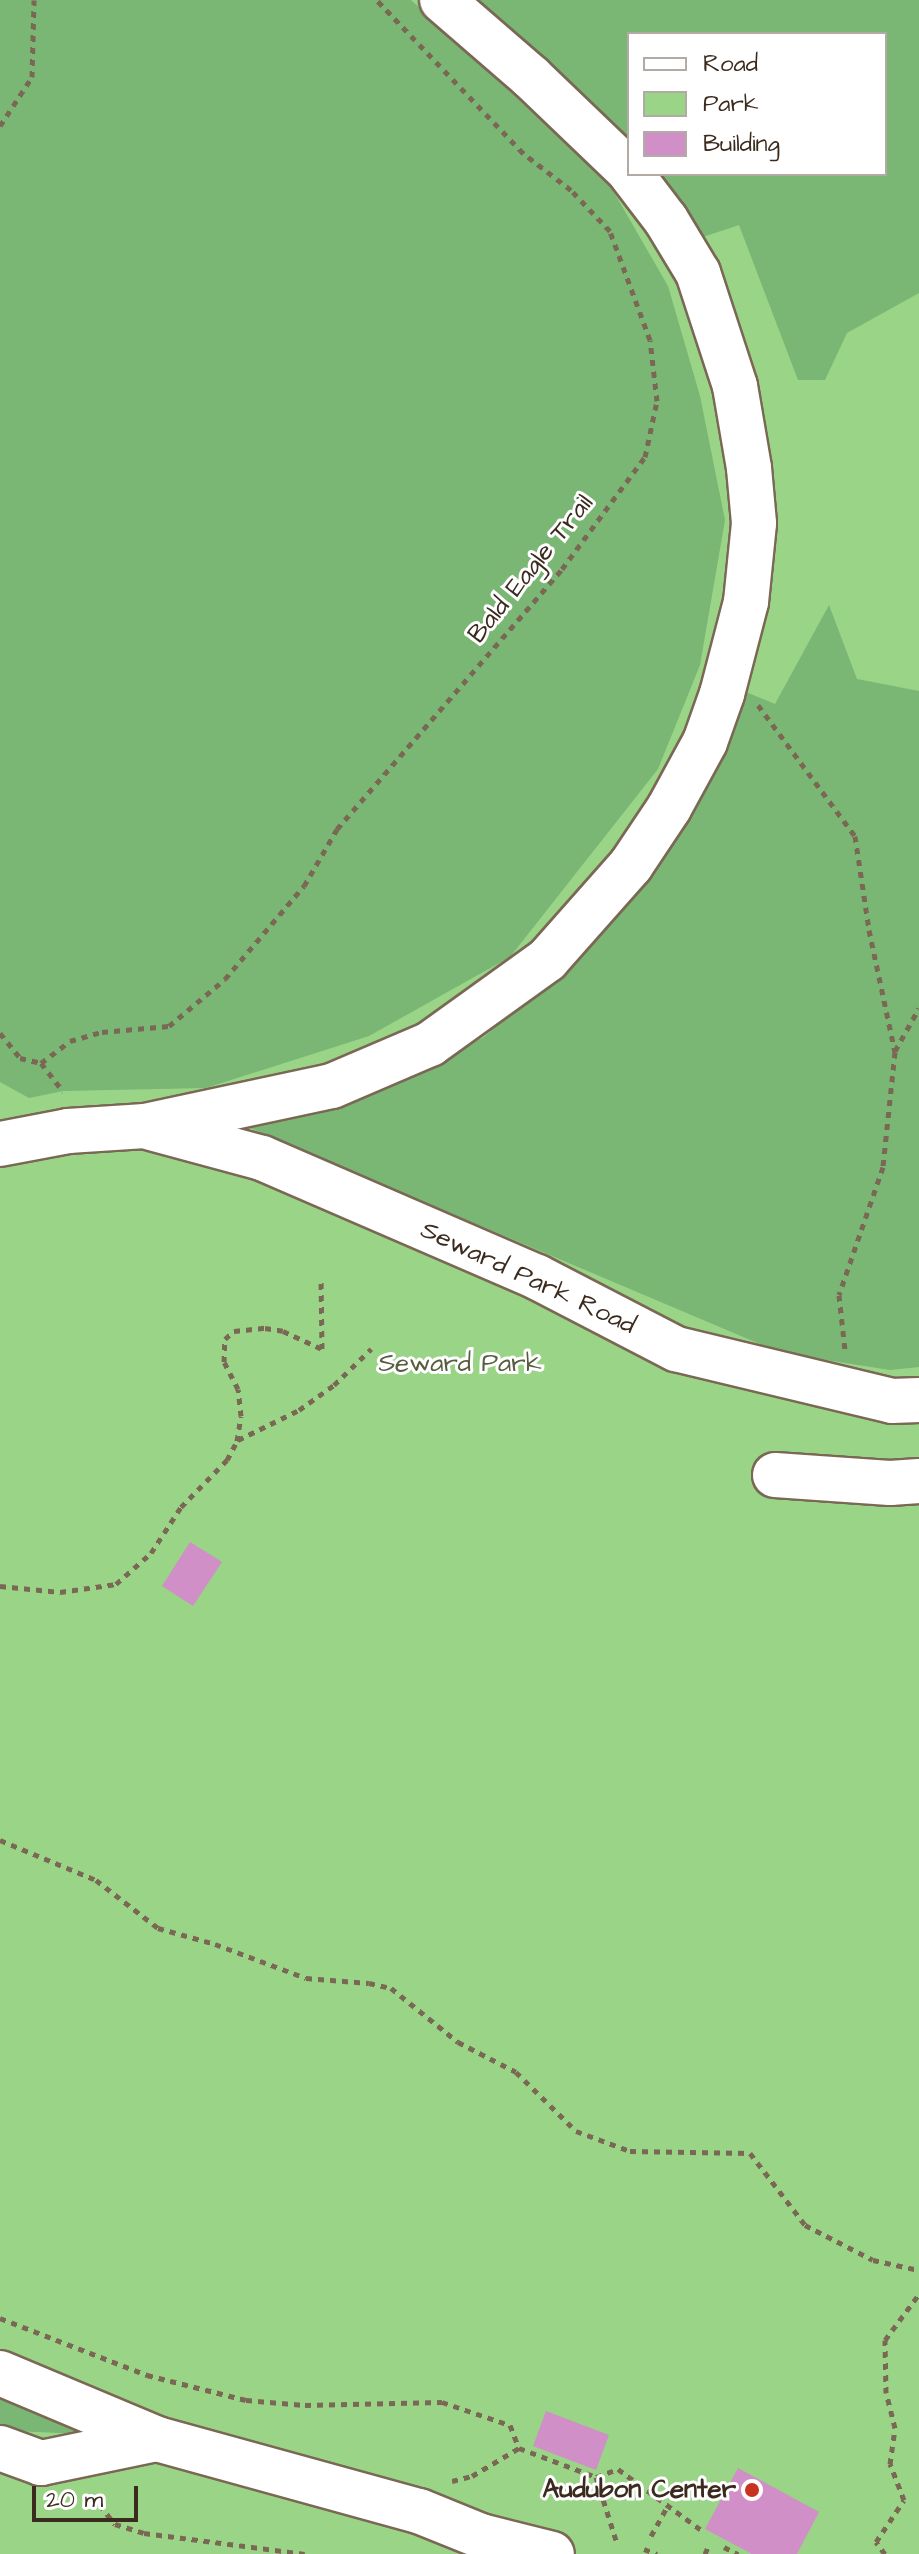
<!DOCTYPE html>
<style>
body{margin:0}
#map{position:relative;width:919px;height:2554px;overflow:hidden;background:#efdbba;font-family:"Architects Daughter",sans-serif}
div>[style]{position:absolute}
.green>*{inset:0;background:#99d487}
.forest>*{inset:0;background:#7ab674}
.building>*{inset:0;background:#d08fc6}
.path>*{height:5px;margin-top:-2.5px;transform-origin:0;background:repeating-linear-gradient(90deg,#7a6855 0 6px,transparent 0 12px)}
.roads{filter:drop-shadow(2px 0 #7a6855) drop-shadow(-2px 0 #7a6855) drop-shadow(0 2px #7a6855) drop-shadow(0 -2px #7a6855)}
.minor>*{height:44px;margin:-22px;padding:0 22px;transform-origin:22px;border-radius:22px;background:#fff}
.dots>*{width:22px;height:22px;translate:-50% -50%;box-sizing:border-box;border:4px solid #fff;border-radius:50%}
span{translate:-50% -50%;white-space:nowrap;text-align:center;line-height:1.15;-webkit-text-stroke:6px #fff;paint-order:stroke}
.street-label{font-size:26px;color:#3b2a1e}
.park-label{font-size:26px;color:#575d3e}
.poi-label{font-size:26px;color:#3b2a1e;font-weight:700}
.right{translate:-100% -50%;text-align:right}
.legend{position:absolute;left:627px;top:32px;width:260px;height:144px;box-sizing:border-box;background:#fff;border:2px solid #b1aaa5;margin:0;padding:10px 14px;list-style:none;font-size:24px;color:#3b2a1e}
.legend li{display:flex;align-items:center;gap:16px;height:40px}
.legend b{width:40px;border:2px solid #b1aaa5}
.scale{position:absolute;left:32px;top:2486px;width:106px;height:36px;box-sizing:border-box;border:4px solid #3b2a1e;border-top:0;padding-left:10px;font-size:24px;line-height:28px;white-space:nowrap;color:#3b2a1e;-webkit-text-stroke:6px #fff;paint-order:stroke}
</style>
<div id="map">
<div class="green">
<i style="clip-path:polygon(evenodd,0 0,919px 0,919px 2554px,0 2554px,0 0,629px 34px,885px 34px,885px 174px,629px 174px,629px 34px)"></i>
</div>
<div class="forest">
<i style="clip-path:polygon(0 0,411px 0,608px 182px,668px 286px,700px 396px,725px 520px,700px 665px,658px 769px,510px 957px,369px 1036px,206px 1088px,63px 1091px,29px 1098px,0 1082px)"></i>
<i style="clip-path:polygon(463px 0,919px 0,919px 293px,847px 333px,825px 380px,798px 380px,739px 225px,697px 239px,633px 174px,885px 174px,885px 34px,629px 34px,629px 169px)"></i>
<i style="clip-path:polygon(829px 605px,857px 679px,919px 691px,919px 1367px,890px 1370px,781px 1353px,250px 1128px,353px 1103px,484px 1037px,590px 948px,680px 814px,746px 692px,775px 704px)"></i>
<i style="clip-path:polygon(0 2396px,83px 2434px,14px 2431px,0 2426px)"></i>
</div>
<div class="building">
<i style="clip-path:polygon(190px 1542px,222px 1562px,193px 1606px,162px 1586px)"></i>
<i style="clip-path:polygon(546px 2411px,609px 2435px,596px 2470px,533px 2446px)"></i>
<i style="clip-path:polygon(738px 2468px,819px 2512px,797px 2554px,752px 2554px,705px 2529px)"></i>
</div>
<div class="path">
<i style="left:0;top:126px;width:59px;rotate:-56.9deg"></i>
<i style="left:32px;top:77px;width:77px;rotate:-88.5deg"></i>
<i style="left:758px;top:705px;width:163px;rotate:53.5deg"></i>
<i style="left:855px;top:836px;width:95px;rotate:81.5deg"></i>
<i style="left:869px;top:930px;width:125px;rotate:78deg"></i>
<i style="left:895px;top:1052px;width:116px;rotate:96deg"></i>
<i style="left:883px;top:1167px;width:135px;rotate:109deg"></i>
<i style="left:839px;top:1295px;width:55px;rotate:83.8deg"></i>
<i style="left:0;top:1033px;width:32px;rotate:51deg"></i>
<i style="left:20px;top:1058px;width:22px;rotate:13deg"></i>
<i style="left:41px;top:1063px;width:36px;rotate:52deg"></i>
<i style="left:895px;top:1051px;width:49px;rotate:-60.8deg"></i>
<i style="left:41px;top:1063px;width:36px;rotate:-37deg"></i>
<i style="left:70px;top:1041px;width:33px;rotate:-16deg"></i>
<i style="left:102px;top:1032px;width:67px;rotate:-5.1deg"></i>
<i style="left:169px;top:1026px;width:73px;rotate:-40deg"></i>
<i style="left:225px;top:979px;width:122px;rotate:-49.7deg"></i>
<i style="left:304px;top:886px;width:66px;rotate:-59.9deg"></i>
<i style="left:337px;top:829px;width:344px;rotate:-49.1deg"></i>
<i style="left:562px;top:569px;width:139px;rotate:-53.5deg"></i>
<i style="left:645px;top:457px;width:57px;rotate:-77.9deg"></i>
<i style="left:657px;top:401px;width:61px;rotate:-96.5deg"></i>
<i style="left:650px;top:340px;width:116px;rotate:-110.2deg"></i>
<i style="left:610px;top:231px;width:57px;rotate:-133.6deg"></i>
<i style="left:571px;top:190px;width:61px;rotate:-142.4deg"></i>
<i style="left:523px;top:153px;width:211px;rotate:-133.7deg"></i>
<i style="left:238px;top:1440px;width:68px;rotate:-26.2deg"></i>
<i style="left:299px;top:1410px;width:43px;rotate:-35.5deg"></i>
<i style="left:334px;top:1385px;width:52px;rotate:-44.2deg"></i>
<i style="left:0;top:1586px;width:60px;rotate:5.7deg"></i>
<i style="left:60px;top:1592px;width:57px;rotate:-8.1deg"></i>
<i style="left:116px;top:1584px;width:47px;rotate:-41.5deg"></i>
<i style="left:151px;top:1553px;width:55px;rotate:-56.9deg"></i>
<i style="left:181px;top:1507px;width:66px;rotate:-45.6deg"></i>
<i style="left:227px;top:1460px;width:21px;rotate:-62deg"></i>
<i style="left:237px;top:1441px;width:25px;rotate:-81deg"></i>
<i style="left:241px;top:1416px;width:27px;rotate:-96deg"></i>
<i style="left:238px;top:1389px;width:30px;rotate:-117deg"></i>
<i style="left:224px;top:1362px;width:23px;rotate:-88deg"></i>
<i style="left:225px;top:1339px;width:12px;rotate:-42deg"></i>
<i style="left:234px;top:1331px;width:31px;rotate:-6deg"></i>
<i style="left:265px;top:1328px;width:18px;rotate:9deg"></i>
<i style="left:283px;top:1331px;width:43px;rotate:24.8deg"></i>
<i style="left:322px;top:1349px;width:70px;rotate:-90.8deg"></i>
<i style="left:0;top:1840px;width:104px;rotate:22.6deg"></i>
<i style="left:96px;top:1880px;width:78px;rotate:37.7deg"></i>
<i style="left:158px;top:1928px;width:59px;rotate:15.7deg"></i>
<i style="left:215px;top:1944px;width:97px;rotate:20.5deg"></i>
<i style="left:306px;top:1978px;width:63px;rotate:4.5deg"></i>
<i style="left:369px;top:1983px;width:23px;rotate:13deg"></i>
<i style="left:391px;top:1988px;width:86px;rotate:38.9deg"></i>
<i style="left:458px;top:2042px;width:65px;rotate:27.3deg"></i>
<i style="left:516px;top:2072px;width:84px;rotate:44.5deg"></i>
<i style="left:576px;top:2131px;width:58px;rotate:20.3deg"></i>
<i style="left:630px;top:2151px;width:120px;rotate:1deg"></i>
<i style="left:750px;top:2153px;width:91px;rotate:52.6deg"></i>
<i style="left:805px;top:2225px;width:76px;rotate:27.2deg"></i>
<i style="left:873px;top:2260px;width:47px;rotate:12.3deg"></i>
<i style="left:0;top:2318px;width:158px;rotate:21.2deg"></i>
<i style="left:147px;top:2375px;width:102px;rotate:14.2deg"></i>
<i style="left:246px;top:2400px;width:59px;rotate:4.8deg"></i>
<i style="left:305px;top:2405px;width:137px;rotate:-1.3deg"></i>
<i style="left:442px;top:2402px;width:72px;rotate:18.7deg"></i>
<i style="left:510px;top:2425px;width:25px;rotate:69deg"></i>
<i style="left:596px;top:2477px;width:23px;rotate:-20deg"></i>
<i style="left:618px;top:2469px;width:107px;rotate:36.2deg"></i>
<i style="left:452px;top:2481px;width:21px;rotate:-14deg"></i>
<i style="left:472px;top:2476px;width:55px;rotate:-30.8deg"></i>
<i style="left:519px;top:2448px;width:82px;rotate:20.6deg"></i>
<i style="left:596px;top:2477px;width:66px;rotate:72.4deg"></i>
<i style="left:92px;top:2495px;width:37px;rotate:52deg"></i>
<i style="left:115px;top:2524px;width:30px;rotate:17deg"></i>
<i style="left:144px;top:2533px;width:162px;rotate:7.4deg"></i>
<i style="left:651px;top:2536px;width:35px;rotate:-61deg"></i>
<i style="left:724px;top:2547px;width:16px;rotate:27deg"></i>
<i style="left:644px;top:2549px;width:14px;rotate:21deg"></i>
<i style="left:705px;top:2554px;width:8px;rotate:-67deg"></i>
<i style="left:885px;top:2554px;width:15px;rotate:-127deg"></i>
<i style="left:876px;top:2542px;width:50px;rotate:-56.3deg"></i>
<i style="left:904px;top:2500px;width:39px;rotate:-111deg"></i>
<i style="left:890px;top:2464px;width:36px;rotate:-82deg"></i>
<i style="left:895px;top:2428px;width:36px;rotate:-104deg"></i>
<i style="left:886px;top:2393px;width:53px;rotate:-91.1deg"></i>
<i style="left:885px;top:2340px;width:57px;rotate:-53.5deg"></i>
</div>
<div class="roads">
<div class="minor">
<i style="left:442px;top:0;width:118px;rotate:40.9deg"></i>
<i style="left:531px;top:77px;width:136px;rotate:43.8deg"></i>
<i style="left:151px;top:1128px;width:115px;rotate:15.1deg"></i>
<i style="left:262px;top:1158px;width:300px;rotate:23.4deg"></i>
<i style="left:537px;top:1277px;width:157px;rotate:27.4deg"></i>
<i style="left:676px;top:1349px;width:222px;rotate:13.5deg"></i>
<i style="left:892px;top:1401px;width:27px;rotate:-2deg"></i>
<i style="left:0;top:1144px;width:69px;rotate:-10.8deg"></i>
<i style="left:68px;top:1131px;width:77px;rotate:-3.7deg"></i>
<i style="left:145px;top:1126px;width:191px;rotate:-12.1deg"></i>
<i style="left:332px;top:1086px;width:107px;rotate:-23.2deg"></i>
<i style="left:430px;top:1044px;width:144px;rotate:-35.7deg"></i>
<i style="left:547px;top:960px;width:127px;rotate:-48.5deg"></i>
<i style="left:631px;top:865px;width:69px;rotate:-56.3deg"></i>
<i style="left:669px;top:808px;width:75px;rotate:-61.4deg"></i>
<i style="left:705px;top:742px;width:51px;rotate:-70.5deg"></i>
<i style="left:722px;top:694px;width:95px;rotate:-75.4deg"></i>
<i style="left:746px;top:602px;width:79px;rotate:-84.2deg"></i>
<i style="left:754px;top:523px;width:55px;rotate:-95.2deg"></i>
<i style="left:749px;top:468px;width:83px;rotate:-99.7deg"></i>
<i style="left:735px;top:386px;width:119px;rotate:-108.1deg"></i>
<i style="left:698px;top:273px;width:62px;rotate:-121.1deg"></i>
<i style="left:666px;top:220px;width:58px;rotate:-127.3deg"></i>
<i style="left:775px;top:1475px;width:115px;rotate:4deg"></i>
<i style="left:890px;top:1483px;width:29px;rotate:-4deg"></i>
<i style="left:0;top:2373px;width:170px;rotate:22.8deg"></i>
<i style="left:157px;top:2439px;width:272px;rotate:15.4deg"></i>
<i style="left:419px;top:2511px;width:67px;rotate:22deg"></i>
<i style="left:481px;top:2536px;width:73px;rotate:14.2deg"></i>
<i style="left:0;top:2448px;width:44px;rotate:20.1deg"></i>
<i style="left:41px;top:2463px;width:118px;rotate:-11.7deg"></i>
</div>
</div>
<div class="dots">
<i style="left:752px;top:2490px;background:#c8321e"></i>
</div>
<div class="street-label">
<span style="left:531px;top:569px;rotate:-51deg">Bald Eagle Trail</span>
<span style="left:528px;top:1278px;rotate:25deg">Seward Park Road</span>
</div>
<div class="park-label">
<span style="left:460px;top:1364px">Seward Park</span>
</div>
<div class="poi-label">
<span class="right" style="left:736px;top:2490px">Audubon Center</span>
</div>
<ul class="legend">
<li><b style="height:10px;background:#fff"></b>Road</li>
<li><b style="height:22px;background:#99d487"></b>Park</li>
<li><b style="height:22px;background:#d08fc6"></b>Building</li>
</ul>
<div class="scale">20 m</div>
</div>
